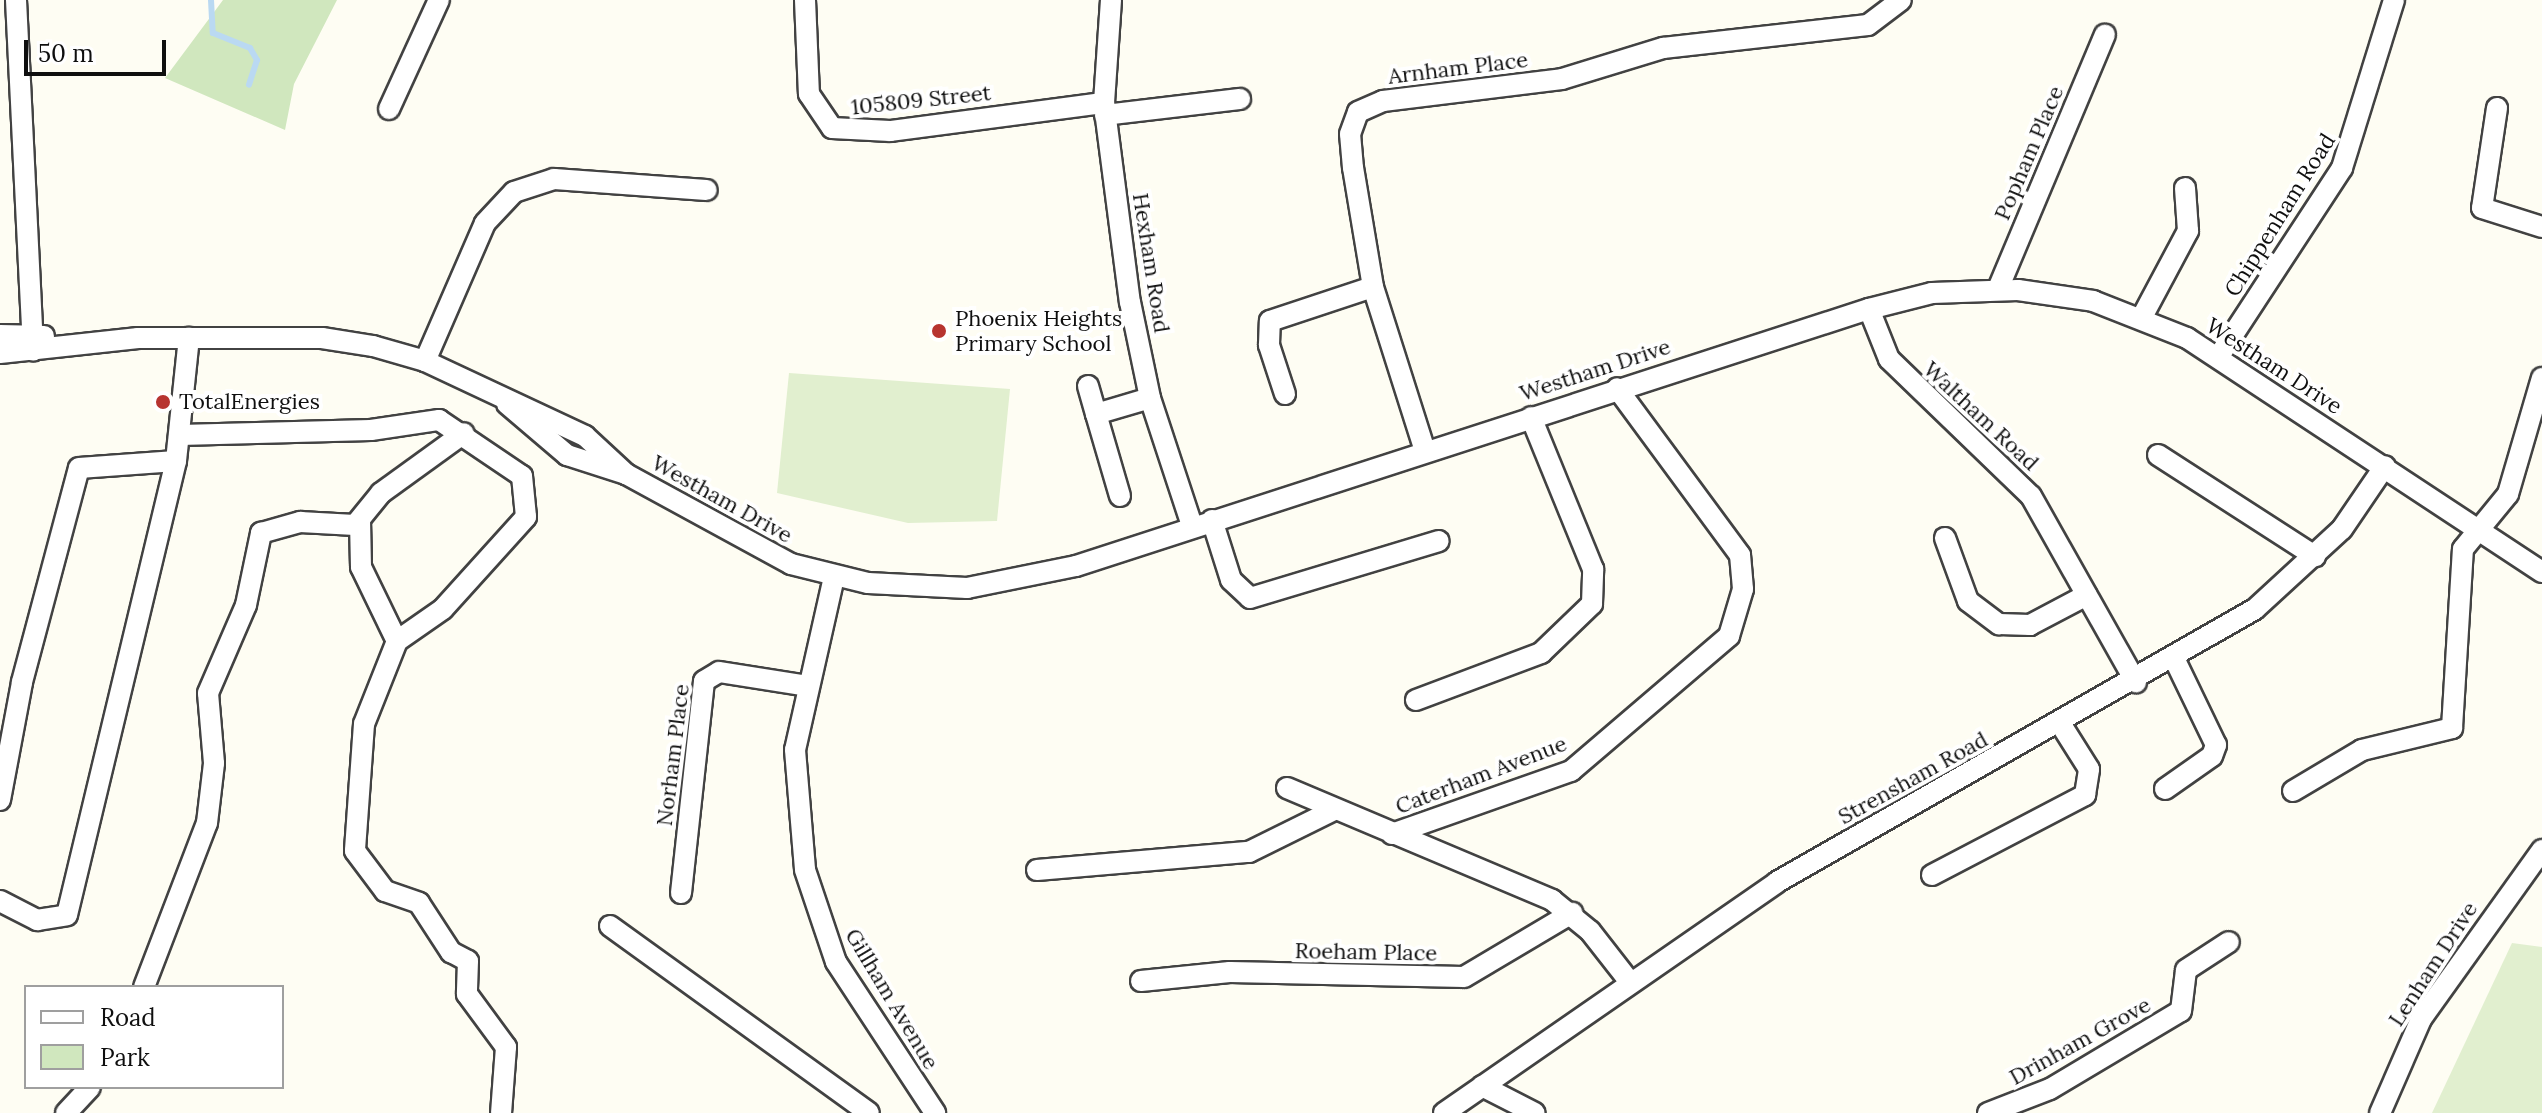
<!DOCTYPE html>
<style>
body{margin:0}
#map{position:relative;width:2542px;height:1113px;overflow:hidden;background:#fefdf3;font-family:Lora,serif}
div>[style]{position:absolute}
.green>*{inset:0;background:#d0e7be}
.pitch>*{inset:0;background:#e1efcf}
.stream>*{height:6px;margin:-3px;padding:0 3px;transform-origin:3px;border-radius:3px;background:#bad9f2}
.roads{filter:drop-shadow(2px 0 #424242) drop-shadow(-2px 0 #424242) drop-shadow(0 2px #424242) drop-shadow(0 -2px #424242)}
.minor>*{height:20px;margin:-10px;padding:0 10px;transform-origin:10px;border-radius:10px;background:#fff}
.dots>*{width:22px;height:22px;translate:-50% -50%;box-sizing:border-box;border:4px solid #fff;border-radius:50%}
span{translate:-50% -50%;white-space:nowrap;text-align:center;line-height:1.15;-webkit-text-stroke:8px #fff;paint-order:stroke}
.street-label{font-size:22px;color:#0f0f0f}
.poi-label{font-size:22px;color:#0f0f0f}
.left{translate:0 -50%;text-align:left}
.legend{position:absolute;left:24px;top:985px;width:260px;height:104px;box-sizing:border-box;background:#fff;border:2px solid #9f9f9f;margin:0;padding:10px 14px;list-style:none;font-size:24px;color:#0f0f0f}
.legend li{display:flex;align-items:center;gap:16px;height:40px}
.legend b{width:40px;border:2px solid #9f9f9f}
.scale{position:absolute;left:24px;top:40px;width:142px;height:36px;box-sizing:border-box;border:4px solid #0f0f0f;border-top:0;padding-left:10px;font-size:24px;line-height:28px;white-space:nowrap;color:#0f0f0f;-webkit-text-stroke:6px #fff;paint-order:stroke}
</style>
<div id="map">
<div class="green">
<i style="clip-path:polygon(223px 0,337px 0,294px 84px,285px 130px,165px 78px)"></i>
</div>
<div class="pitch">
<i style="clip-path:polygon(789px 373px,1010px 389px,997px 521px,908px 523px,777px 493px)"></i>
<i style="clip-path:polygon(2512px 943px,2542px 947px,2542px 1113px,2432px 1113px)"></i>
</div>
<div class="stream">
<i style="left:211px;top:0;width:33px;rotate:87deg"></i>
<i style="left:213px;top:33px;width:40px;rotate:22deg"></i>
<i style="left:250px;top:48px;width:14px;rotate:60deg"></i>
<i style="left:257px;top:60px;width:26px;rotate:108deg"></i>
</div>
<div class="roads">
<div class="minor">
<i style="left:16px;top:0;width:351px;rotate:87.2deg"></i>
<i style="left:805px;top:0;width:94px;rotate:87.6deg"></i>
<i style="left:809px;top:94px;width:41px;rotate:55.9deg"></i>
<i style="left:832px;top:128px;width:58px;rotate:3deg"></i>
<i style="left:890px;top:131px;width:216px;rotate:-7.5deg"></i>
<i style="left:1111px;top:0;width:103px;rotate:93.9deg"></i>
<i style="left:1104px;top:103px;width:201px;rotate:82.6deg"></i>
<i style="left:1130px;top:302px;width:98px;rotate:78.2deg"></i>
<i style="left:1150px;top:398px;width:135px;rotate:71.8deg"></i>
<i style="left:2497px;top:108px;width:101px;rotate:98.5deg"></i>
<i style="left:2482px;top:208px;width:63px;rotate:17.6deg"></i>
<i style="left:389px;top:109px;width:120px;rotate:-65.4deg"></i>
<i style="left:1105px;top:115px;width:136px;rotate:-6.8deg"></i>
<i style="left:1998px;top:289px;width:276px;rotate:-67.2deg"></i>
<i style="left:1869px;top:309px;width:54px;rotate:68.2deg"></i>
<i style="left:1889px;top:359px;width:197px;rotate:44deg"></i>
<i style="left:2031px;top:496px;width:214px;rotate:60.6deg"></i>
<i style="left:2142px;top:317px;width:98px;rotate:-61.9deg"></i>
<i style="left:2188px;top:231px;width:43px;rotate:-94deg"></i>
<i style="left:0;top:335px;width:44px;rotate:1.3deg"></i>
<i style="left:0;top:353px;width:139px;rotate:-6.2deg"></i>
<i style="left:138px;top:338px;width:184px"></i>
<i style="left:322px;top:338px;width:52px;rotate:8.9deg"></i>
<i style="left:373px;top:346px;width:54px;rotate:16.1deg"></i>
<i style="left:425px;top:361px;width:177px;rotate:25.1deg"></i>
<i style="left:585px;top:436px;width:56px;rotate:42.8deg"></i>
<i style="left:2219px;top:356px;width:225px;rotate:-56.8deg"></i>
<i style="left:2342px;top:168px;width:176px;rotate:-72.8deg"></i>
<i style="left:425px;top:361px;width:150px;rotate:-66.5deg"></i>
<i style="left:485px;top:223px;width:42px;rotate:-46.9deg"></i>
<i style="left:514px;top:192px;width:42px;rotate:-18deg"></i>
<i style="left:554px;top:179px;width:153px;rotate:4.1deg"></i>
<i style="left:1088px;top:386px;width:29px;rotate:74deg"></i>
<i style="left:1285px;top:394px;width:52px;rotate:-108.1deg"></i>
<i style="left:1269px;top:345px;width:24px;rotate:-88deg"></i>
<i style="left:1270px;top:321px;width:108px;rotate:-18.3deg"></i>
<i style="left:507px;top:404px;width:79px;rotate:40.4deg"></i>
<i style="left:567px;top:455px;width:62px;rotate:17.9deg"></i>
<i style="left:626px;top:474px;width:188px;rotate:28.6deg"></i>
<i style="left:791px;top:564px;width:79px;rotate:13.9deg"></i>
<i style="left:868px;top:583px;width:99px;rotate:2.9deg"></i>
<i style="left:967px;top:588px;width:111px;rotate:-11.4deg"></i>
<i style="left:1076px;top:566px;width:834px;rotate:-17.96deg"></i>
<i style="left:1869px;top:309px;width:65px;rotate:-14.3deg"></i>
<i style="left:1932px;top:293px;width:86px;rotate:-2deg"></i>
<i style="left:2018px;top:290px;width:76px;rotate:8.3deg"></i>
<i style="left:2093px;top:301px;width:101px;rotate:21.5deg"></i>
<i style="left:2187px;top:338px;width:425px;rotate:33.4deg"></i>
<i style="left:180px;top:435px;width:191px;rotate:-1.5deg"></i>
<i style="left:371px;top:430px;width:69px;rotate:-8.4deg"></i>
<i style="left:439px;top:420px;width:100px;rotate:34deg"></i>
<i style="left:522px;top:476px;width:41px;rotate:84.4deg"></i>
<i style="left:526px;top:517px;width:124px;rotate:132.1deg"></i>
<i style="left:443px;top:609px;width:56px;rotate:145.2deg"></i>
<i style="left:397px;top:641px;width:89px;rotate:111.7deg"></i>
<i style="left:364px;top:724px;width:127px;rotate:94.1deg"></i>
<i style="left:355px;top:851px;width:50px;rotate:53.1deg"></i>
<i style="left:385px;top:891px;width:36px;rotate:19deg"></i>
<i style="left:419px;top:903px;width:59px;rotate:56.9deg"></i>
<i style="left:451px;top:952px;width:19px;rotate:28deg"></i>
<i style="left:468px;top:961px;width:33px;rotate:92deg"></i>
<i style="left:467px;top:994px;width:66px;rotate:53.7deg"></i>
<i style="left:506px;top:1047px;width:66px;rotate:94.3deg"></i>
<i style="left:1425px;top:451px;width:172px;rotate:-107.6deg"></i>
<i style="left:1373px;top:287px;width:121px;rotate:-99.5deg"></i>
<i style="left:1353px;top:168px;width:34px;rotate:-95deg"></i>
<i style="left:1350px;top:134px;width:23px;rotate:-70deg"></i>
<i style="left:1358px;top:112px;width:27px;rotate:-24deg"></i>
<i style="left:1383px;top:101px;width:180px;rotate:-7deg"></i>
<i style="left:1562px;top:79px;width:106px;rotate:-17.1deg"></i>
<i style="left:1663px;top:48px;width:206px;rotate:-6.4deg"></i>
<i style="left:1868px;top:25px;width:41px;rotate:-37.1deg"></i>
<i style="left:2158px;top:455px;width:187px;rotate:32.8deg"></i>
<i style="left:1120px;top:496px;width:85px;rotate:-106.3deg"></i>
<i style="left:1096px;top:414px;width:56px;rotate:-16.5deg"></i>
<i style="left:360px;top:520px;width:47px;rotate:88.8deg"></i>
<i style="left:361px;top:567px;width:82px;rotate:64.1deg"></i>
<i style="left:1212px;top:520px;width:63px;rotate:72.4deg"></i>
<i style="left:1231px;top:580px;width:26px;rotate:43deg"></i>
<i style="left:1250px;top:598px;width:197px;rotate:-16.8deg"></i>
<i style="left:1945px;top:538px;width:67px;rotate:69.9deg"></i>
<i style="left:1968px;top:601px;width:39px;rotate:37deg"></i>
<i style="left:1999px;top:624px;width:31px;rotate:2deg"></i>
<i style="left:2030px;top:625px;width:64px;rotate:-27.8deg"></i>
<i style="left:834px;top:577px;width:177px;rotate:102.7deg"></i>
<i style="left:795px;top:750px;width:120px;rotate:85.2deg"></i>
<i style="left:805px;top:870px;width:97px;rotate:71.4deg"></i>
<i style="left:836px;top:962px;width:181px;rotate:56.7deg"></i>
<i style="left:1416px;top:700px;width:134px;rotate:-20.6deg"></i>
<i style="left:1541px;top:653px;width:71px;rotate:-43.9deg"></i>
<i style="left:1592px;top:604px;width:35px;rotate:-88deg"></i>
<i style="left:1593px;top:569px;width:164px;rotate:-112.2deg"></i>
<i style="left:1287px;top:788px;width:288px;rotate:22.9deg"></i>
<i style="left:1552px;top:900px;width:49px;rotate:39.2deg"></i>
<i style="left:1590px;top:931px;width:63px;rotate:52deg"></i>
<i style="left:2165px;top:789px;width:57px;rotate:-35.1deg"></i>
<i style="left:2212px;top:756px;width:12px;rotate:-70deg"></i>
<i style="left:2216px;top:745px;width:94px;rotate:-115.8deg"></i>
<i style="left:2293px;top:791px;width:80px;rotate:-30.7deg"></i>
<i style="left:2362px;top:750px;width:93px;rotate:-13.7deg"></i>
<i style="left:2452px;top:728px;width:179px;rotate:-86.5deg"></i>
<i style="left:2463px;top:549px;width:71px;rotate:-50.7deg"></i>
<i style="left:2508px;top:494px;width:121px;rotate:-73.7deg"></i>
<i style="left:0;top:800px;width:120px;rotate:-79.4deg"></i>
<i style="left:22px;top:682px;width:221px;rotate:-75.1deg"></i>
<i style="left:79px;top:468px;width:97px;rotate:-4.1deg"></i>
<i style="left:1392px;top:834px;width:190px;rotate:-19.4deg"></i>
<i style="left:1571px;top:771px;width:208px;rotate:-40.5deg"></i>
<i style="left:1729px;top:636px;width:49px;rotate:-73.4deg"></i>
<i style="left:1743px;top:589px;width:34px;rotate:-95deg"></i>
<i style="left:1740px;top:555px;width:207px;rotate:-126.4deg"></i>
<i style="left:1037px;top:870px;width:213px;rotate:-4.9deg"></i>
<i style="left:1249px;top:852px;width:93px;rotate:-26.3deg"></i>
<i style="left:1932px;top:875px;width:173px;rotate:-27.6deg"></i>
<i style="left:2085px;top:795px;width:26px;rotate:-81deg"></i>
<i style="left:2089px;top:769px;width:54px;rotate:-122.2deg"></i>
<i style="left:681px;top:893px;width:213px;rotate:-83.8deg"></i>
<i style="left:704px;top:681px;width:17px;rotate:-31deg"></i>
<i style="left:719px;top:672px;width:89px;rotate:9deg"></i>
<i style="left:0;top:901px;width:42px;rotate:27.2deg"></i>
<i style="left:37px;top:920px;width:30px;rotate:-9deg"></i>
<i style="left:67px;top:915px;width:467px;rotate:-76.5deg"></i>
<i style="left:176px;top:461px;width:124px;rotate:-84deg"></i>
<i style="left:610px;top:926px;width:319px;rotate:35.8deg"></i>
<i style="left:1141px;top:981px;width:89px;rotate:-5.8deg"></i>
<i style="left:1230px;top:972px;width:234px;rotate:1.2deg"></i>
<i style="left:1464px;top:977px;width:126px;rotate:-30.7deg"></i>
<i style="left:144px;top:987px;width:176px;rotate:-69deg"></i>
<i style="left:207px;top:823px;width:60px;rotate:-83.3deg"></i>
<i style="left:214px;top:763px;width:70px;rotate:-94.9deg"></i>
<i style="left:208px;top:693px;width:96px;rotate:-66.6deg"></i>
<i style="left:246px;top:605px;width:74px;rotate:-78.2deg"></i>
<i style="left:261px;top:533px;width:41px;rotate:-15.8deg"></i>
<i style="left:300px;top:522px;width:55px;rotate:3.1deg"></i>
<i style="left:355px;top:525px;width:41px;rotate:-50.9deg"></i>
<i style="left:381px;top:493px;width:102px;rotate:-35.9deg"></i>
<i style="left:1482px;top:1086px;width:59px;rotate:27deg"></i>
<i style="left:66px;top:1113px;width:35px;rotate:-47deg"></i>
<i style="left:1444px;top:1113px;width:405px;rotate:-34.7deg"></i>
<i style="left:1777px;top:882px;width:550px;rotate:-29.73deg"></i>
<i style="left:2255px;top:609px;width:118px;rotate:-42.6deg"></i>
<i style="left:2342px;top:529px;width:76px;rotate:-55.7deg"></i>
<i style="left:1988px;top:1113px;width:66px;rotate:-21.2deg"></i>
<i style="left:2050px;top:1089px;width:152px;rotate:-30.8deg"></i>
<i style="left:2181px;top:1011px;width:41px;rotate:-83deg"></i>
<i style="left:2186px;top:970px;width:51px;rotate:-33.1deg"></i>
<i style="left:2380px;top:1113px;width:103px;rotate:-66.4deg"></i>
<i style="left:2421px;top:1019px;width:208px;rotate:-54.4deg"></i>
</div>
</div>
<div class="dots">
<i style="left:939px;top:331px;background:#b73430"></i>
<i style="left:163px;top:402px;background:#b73430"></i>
</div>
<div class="street-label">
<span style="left:1458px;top:68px;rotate:-7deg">Arnham Place</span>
<span style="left:921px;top:100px;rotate:-6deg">105809 Street</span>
<span style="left:2029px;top:153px;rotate:-67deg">Popham Place</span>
<span style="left:2280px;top:215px;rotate:-58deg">Chippenham Road</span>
<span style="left:1151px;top:263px;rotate:81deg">Hexham Road</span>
<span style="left:2274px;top:366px;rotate:33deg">Westham Drive</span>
<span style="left:1595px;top:370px;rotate:-18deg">Westham Drive</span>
<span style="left:1981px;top:416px;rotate:43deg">Waltham Road</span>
<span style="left:722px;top:499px;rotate:29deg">Westham Drive</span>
<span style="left:673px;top:755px;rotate:-83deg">Norham Place</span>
<span style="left:1481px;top:775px;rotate:-21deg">Caterham Avenue</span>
<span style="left:1913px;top:778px;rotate:-29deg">Strensham Road</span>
<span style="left:1366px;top:952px;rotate:1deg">Roeham Place</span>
<span style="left:2433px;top:964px;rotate:-57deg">Lenham Drive</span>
<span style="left:892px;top:999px;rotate:59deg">Gillham Avenue</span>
<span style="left:2080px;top:1041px;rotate:-29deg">Drinham Grove</span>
</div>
<div class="poi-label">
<span class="left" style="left:955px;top:331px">Phoenix Heights<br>Primary School</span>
<span class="left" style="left:179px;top:402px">TotalEnergies</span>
</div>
<ul class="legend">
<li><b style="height:10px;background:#fff"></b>Road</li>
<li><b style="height:22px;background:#d0e7be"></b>Park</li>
</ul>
<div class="scale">50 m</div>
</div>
